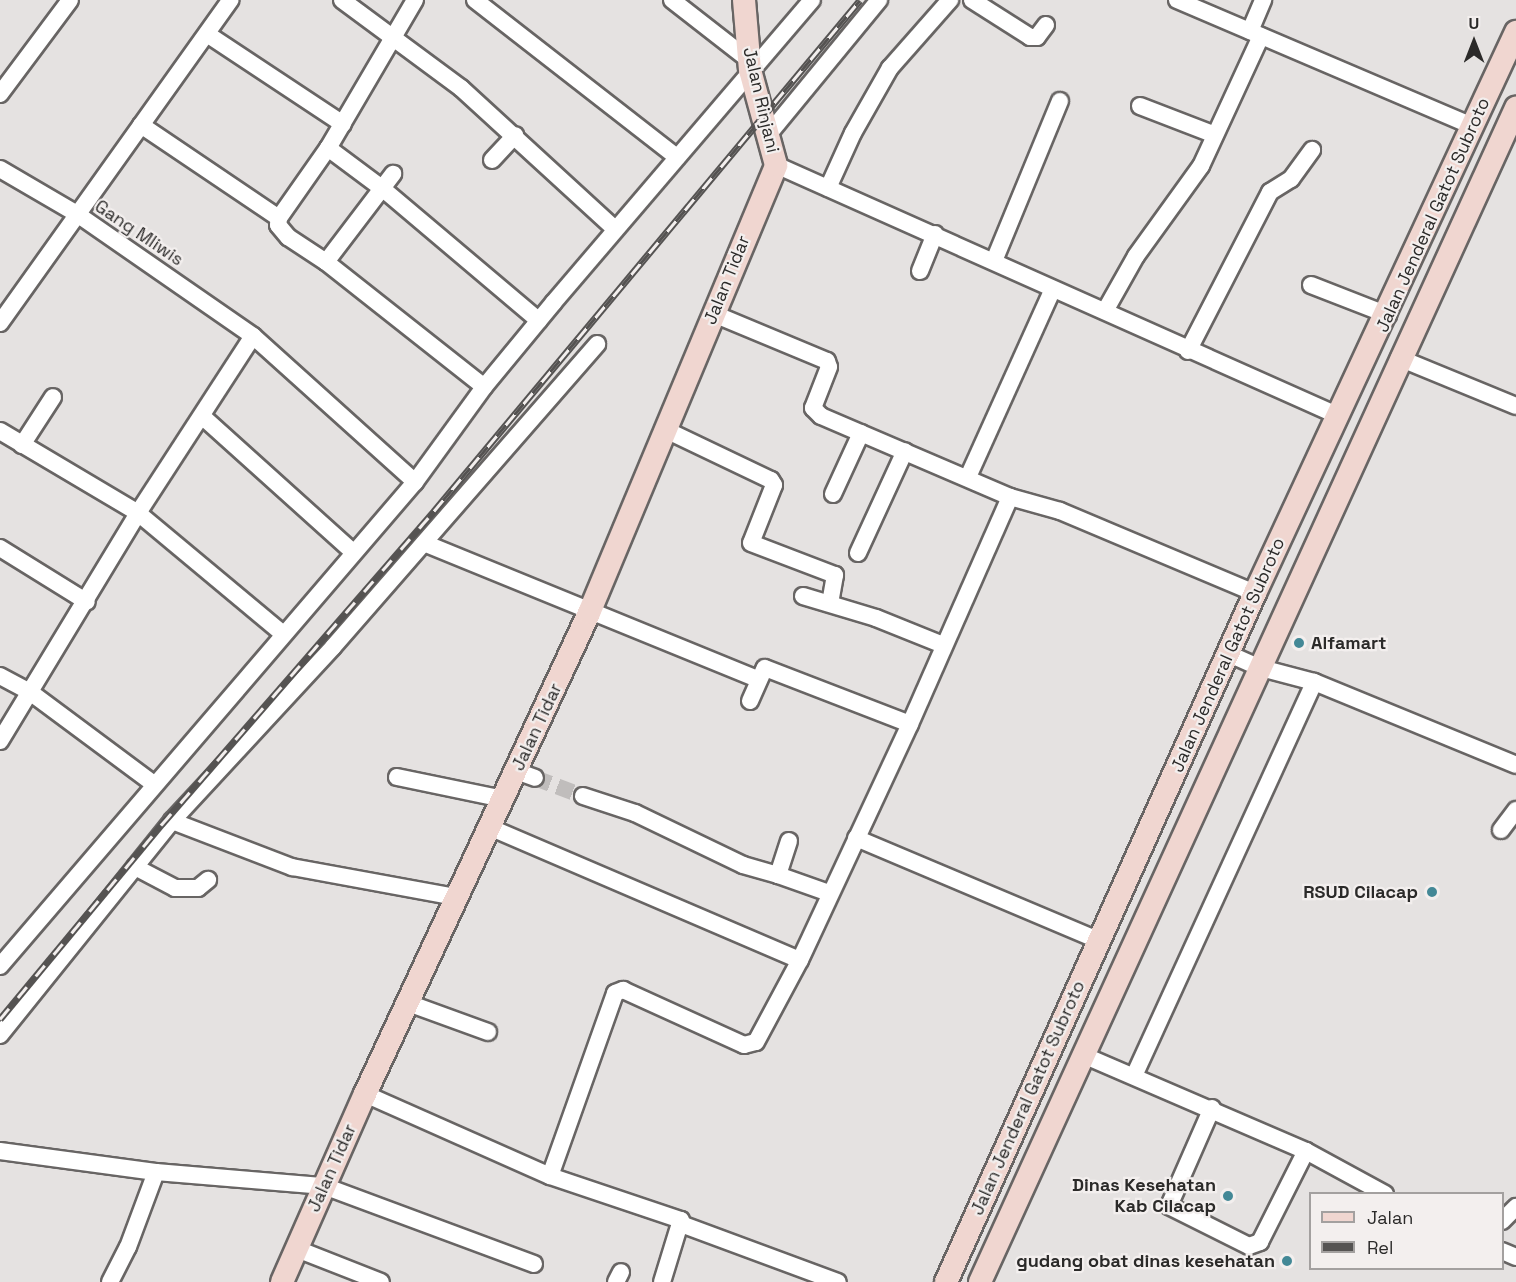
<!DOCTYPE html>
<style>
body{margin:0}
#map{position:relative;width:1516px;height:1282px;overflow:hidden;background:#e5e2e1;font-family:"Space Grotesk",sans-serif}
div>[style]{position:absolute}
.street-tunnel>*{height:16px;margin-top:-8px;transform-origin:0;background:repeating-linear-gradient(90deg,#c0bdbc 0 16px,transparent 0 24px)}
.roads{filter:drop-shadow(2px 0 #686564) drop-shadow(-2px 0 #686564) drop-shadow(0 2px #686564) drop-shadow(0 -2px #686564)}
.street>*{height:16px;margin:-8px;padding:0 8px;transform-origin:8px;border-radius:8px;background:#fff}
.secondary>*{height:22px;margin:-11px;padding:0 11px;transform-origin:11px;border-radius:11px;background:#f0d6d0}
.rail>*{height:7px;margin-top:-3.5px;transform-origin:0;background:repeating-linear-gradient(90deg,#f3efee 0 14px,#555352 0 28px);box-sizing:border-box;border-block:2px solid #555352}
.dots>*{width:16px;height:16px;translate:-50% -50%;box-sizing:border-box;border:3px solid #f3efee;border-radius:50%}
span{translate:-50% -50%;white-space:nowrap;text-align:center;line-height:1.15;-webkit-text-stroke:4.5px #f3efee;paint-order:stroke}
.street-label{font-size:18px;color:#2b2a29}
.poi-label{font-size:18px;color:#2b2a29;font-weight:700}
.left{translate:0 -50%;text-align:left}
.right{translate:-100% -50%;text-align:right}
.legend{position:absolute;left:1309px;top:1192px;width:195px;height:78px;box-sizing:border-box;background:#f3efee;border:2px solid #a3a09f;margin:0;padding:8px 10px;list-style:none;font-size:18px;color:#2b2a29}
.legend li{display:flex;align-items:center;gap:12px;height:30px}
.legend b{width:30px;border:2px solid #a3a09f}
.north{position:absolute;left:1444px;top:12px;width:60px;height:60px;-webkit-text-stroke:4px #f3efee;paint-order:stroke;rotate:0deg;font-size:16px;font-weight:700;line-height:24px;text-align:center;color:#2b2a29}
.north::after{content:'';display:block;margin:auto;width:21px;height:27px;background:#2b2a29;clip-path:polygon(50% 0,100% 100%,50% 72%,0 100%)}
</style>
<div id="map">
<div class="street-tunnel">
<i style="left:535px;top:778px;width:51px;rotate:20.6deg"></i>
</div>
<div class="roads">
<div class="street">
<i style="left:342px;top:0;width:148px;rotate:36.5deg"></i>
<i style="left:461px;top:88px;width:209px;rotate:42.5deg"></i>
<i style="left:415px;top:0;width:172px;rotate:120.4deg"></i>
<i style="left:328px;top:148px;width:85px;rotate:125deg"></i>
<i style="left:279px;top:218px;width:7px;rotate:98deg"></i>
<i style="left:278px;top:225px;width:16px;rotate:50deg"></i>
<i style="left:288px;top:237px;width:45px;rotate:33.3deg"></i>
<i style="left:326px;top:262px;width:201px;rotate:38.3deg"></i>
<i style="left:475px;top:0;width:256px;rotate:37.9deg"></i>
<i style="left:672px;top:0;width:98px;rotate:37.9deg"></i>
<i style="left:972px;top:0;width:69px;rotate:32.5deg"></i>
<i style="left:1030px;top:37px;width:7px"></i>
<i style="left:1037px;top:37px;width:15px;rotate:-53deg"></i>
<i style="left:1177px;top:0;width:322px;rotate:23.1deg"></i>
<i style="left:1250px;top:31px;width:34px;rotate:-67deg"></i>
<i style="left:207px;top:34px;width:163px;rotate:33.5deg"></i>
<i style="left:0;top:94px;width:117px;rotate:-53.3deg"></i>
<i style="left:1140px;top:106px;width:80px;rotate:21.1deg"></i>
<i style="left:141px;top:125px;width:166px;rotate:34deg"></i>
<i style="left:768px;top:135px;width:175px;rotate:-50.6deg"></i>
<i style="left:328px;top:148px;width:69px;rotate:36.7deg"></i>
<i style="left:383px;top:189px;width:204px;rotate:40.2deg"></i>
<i style="left:492px;top:160px;width:34px;rotate:-47deg"></i>
<i style="left:776px;top:165px;width:616px;rotate:24.03deg"></i>
<i style="left:0;top:169px;width:89px;rotate:30.3deg"></i>
<i style="left:77px;top:214px;width:214px;rotate:34.7deg"></i>
<i style="left:253px;top:336px;width:218px;rotate:42deg"></i>
<i style="left:828px;top:188px;width:60px;rotate:-65.6deg"></i>
<i style="left:853px;top:133px;width:75px;rotate:-60.4deg"></i>
<i style="left:890px;top:68px;width:91px;rotate:-48.6deg"></i>
<i style="left:994px;top:261px;width:173px;rotate:-67.6deg"></i>
<i style="left:326px;top:262px;width:111px;rotate:-52.7deg"></i>
<i style="left:920px;top:271px;width:40px;rotate:-68deg"></i>
<i style="left:1311px;top:285px;width:83px;rotate:21.3deg"></i>
<i style="left:1105px;top:311px;width:63px;rotate:-60.6deg"></i>
<i style="left:1136px;top:256px;width:111px;rotate:-54.2deg"></i>
<i style="left:1201px;top:166px;width:143px;rotate:-65.2deg"></i>
<i style="left:714px;top:314px;width:122px;rotate:22.6deg"></i>
<i style="left:827px;top:361px;width:6px;rotate:72deg"></i>
<i style="left:829px;top:367px;width:44px;rotate:111.3deg"></i>
<i style="left:813px;top:408px;width:11px;rotate:45deg"></i>
<i style="left:821px;top:416px;width:206px;rotate:23.2deg"></i>
<i style="left:1010px;top:497px;width:52px;rotate:15.6deg"></i>
<i style="left:1060px;top:511px;width:212px;rotate:22.8deg"></i>
<i style="left:0;top:323px;width:397px;rotate:-54.5deg"></i>
<i style="left:1188px;top:351px;width:179px;rotate:-62.7deg"></i>
<i style="left:1270px;top:192px;width:25px;rotate:-32deg"></i>
<i style="left:1291px;top:179px;width:36px;rotate:-54deg"></i>
<i style="left:1399px;top:358px;width:126px;rotate:22.3deg"></i>
<i style="left:203px;top:417px;width:202px;rotate:42deg"></i>
<i style="left:666px;top:430px;width:116px;rotate:25.5deg"></i>
<i style="left:771px;top:480px;width:6px;rotate:59deg"></i>
<i style="left:774px;top:485px;width:62px;rotate:111.6deg"></i>
<i style="left:751px;top:543px;width:90px;rotate:20.9deg"></i>
<i style="left:835px;top:575px;width:28px;rotate:100deg"></i>
<i style="left:0;top:431px;width:161px;rotate:30.7deg"></i>
<i style="left:138px;top:513px;width:187px;rotate:39.8deg"></i>
<i style="left:22px;top:445px;width:57px;rotate:-57.1deg"></i>
<i style="left:968px;top:477px;width:206px;rotate:-65.7deg"></i>
<i style="left:833px;top:494px;width:67px;rotate:-65.3deg"></i>
<i style="left:424px;top:543px;width:361px;rotate:22.2deg"></i>
<i style="left:0;top:548px;width:102px;rotate:31.8deg"></i>
<i style="left:858px;top:553px;width:112px;rotate:-65.3deg"></i>
<i style="left:803px;top:596px;width:76px;rotate:16.8deg"></i>
<i style="left:876px;top:618px;width:72px;rotate:21.9deg"></i>
<i style="left:1229px;top:654px;width:35px;rotate:24deg"></i>
<i style="left:1261px;top:668px;width:55px;rotate:14.8deg"></i>
<i style="left:1314px;top:682px;width:218px;rotate:22.3deg"></i>
<i style="left:0;top:676px;width:34px;rotate:28deg"></i>
<i style="left:30px;top:692px;width:154px;rotate:36.6deg"></i>
<i style="left:750px;top:701px;width:36px;rotate:-66deg"></i>
<i style="left:765px;top:668px;width:155px;rotate:21.1deg"></i>
<i style="left:0;top:741px;width:267px;rotate:-58.8deg"></i>
<i style="left:138px;top:513px;width:211px;rotate:-57deg"></i>
<i style="left:516px;top:771px;width:20px;rotate:20deg"></i>
<i style="left:397px;top:777px;width:108px;rotate:11.7deg"></i>
<i style="left:583px;top:796px;width:55px;rotate:18.1deg"></i>
<i style="left:635px;top:813px;width:120px;rotate:25.7deg"></i>
<i style="left:743px;top:865px;width:36px;rotate:16deg"></i>
<i style="left:172px;top:821px;width:129px;rotate:21deg"></i>
<i style="left:292px;top:867px;width:167px;rotate:10.4deg"></i>
<i style="left:489px;top:827px;width:338px;rotate:23.2deg"></i>
<i style="left:1501px;top:830px;width:25px;rotate:-53deg"></i>
<i style="left:856px;top:838px;width:262px;rotate:22.9deg"></i>
<i style="left:789px;top:841px;width:36px;rotate:108deg"></i>
<i style="left:778px;top:875px;width:54px;rotate:19.4deg"></i>
<i style="left:135px;top:867px;width:45px;rotate:27.7deg"></i>
<i style="left:175px;top:888px;width:23px"></i>
<i style="left:198px;top:888px;width:13px;rotate:-39deg"></i>
<i style="left:0;top:966px;width:638px;rotate:-49.39deg"></i>
<i style="left:415px;top:482px;width:117px;rotate:-54deg"></i>
<i style="left:484px;top:387px;width:110px;rotate:-50.5deg"></i>
<i style="left:554px;top:302px;width:397px;rotate:-49.5deg"></i>
<i style="left:408px;top:1003px;width:85px;rotate:19.9deg"></i>
<i style="left:0;top:1035px;width:275px;rotate:-51.2deg"></i>
<i style="left:172px;top:821px;width:237px;rotate:-47.2deg"></i>
<i style="left:333px;top:647px;width:402px;rotate:-48.9deg"></i>
<i style="left:1083px;top:1055px;width:243px;rotate:23.3deg"></i>
<i style="left:1306px;top:1151px;width:90px;rotate:28.6deg"></i>
<i style="left:1134px;top:1076px;width:433px;rotate:-65.4deg"></i>
<i style="left:365px;top:1094px;width:202px;rotate:23.9deg"></i>
<i style="left:550px;top:1176px;width:138px;rotate:18.6deg"></i>
<i style="left:681px;top:1220px;width:65px;rotate:107deg"></i>
<i style="left:1212px;top:1108px;width:107px;rotate:113.7deg"></i>
<i style="left:1169px;top:1206px;width:89px;rotate:26.6deg"></i>
<i style="left:1249px;top:1246px;width:12px;rotate:-20deg"></i>
<i style="left:1260px;top:1242px;width:102px;rotate:-63.2deg"></i>
<i style="left:0;top:1151px;width:157px;rotate:7.7deg"></i>
<i style="left:156px;top:1172px;width:169px;rotate:4.8deg"></i>
<i style="left:324px;top:1186px;width:224px;rotate:20.4deg"></i>
<i style="left:550px;top:1176px;width:194px;rotate:-70.4deg"></i>
<i style="left:615px;top:993px;width:9px;rotate:-21deg"></i>
<i style="left:623px;top:990px;width:133px;rotate:24.4deg"></i>
<i style="left:744px;top:1045px;width:12px;rotate:-14deg"></i>
<i style="left:756px;top:1042px;width:93px;rotate:-61.8deg"></i>
<i style="left:800px;top:960px;width:260px;rotate:-65deg"></i>
<i style="left:910px;top:724px;width:248px;rotate:-66.2deg"></i>
<i style="left:1502px;top:1221px;width:20px;rotate:-45deg"></i>
<i style="left:681px;top:1224px;width:167px;rotate:20.3deg"></i>
<i style="left:297px;top:1249px;width:90px;rotate:21.4deg"></i>
<i style="left:1502px;top:1251px;width:15px;rotate:23deg"></i>
<i style="left:110px;top:1282px;width:39px;rotate:-63deg"></i>
<i style="left:128px;top:1247px;width:80px;rotate:-69.5deg"></i>
<i style="left:616px;top:1282px;width:11px;rotate:-63deg"></i>
</div>
<div class="secondary">
<i style="left:282px;top:1282px;width:206px;rotate:-66.2deg"></i>
<i style="left:365px;top:1094px;width:531px;rotate:-65.03deg"></i>
<i style="left:589px;top:613px;width:485px;rotate:-67.3deg"></i>
<i style="left:776px;top:165px;width:98px;rotate:-105.3deg"></i>
<i style="left:750px;top:70px;width:70px;rotate:-94.9deg"></i>
<i style="left:946px;top:1282px;width:755px;rotate:-65.84deg"></i>
<i style="left:1255px;top:593px;width:619px;rotate:-65.05deg"></i>
<i style="left:980px;top:1282px;width:1291px;rotate:-65.46deg"></i>
</div>
</div>
<div class="rail">
<i style="left:0;top:1019px;width:254px;rotate:-50.3deg"></i>
<i style="left:162px;top:824px;width:415px;rotate:-49deg"></i>
<i style="left:434px;top:511px;width:665px;rotate:-50.18deg"></i>
</div>
<div class="dots">
<i style="left:1299px;top:643px;background:#438896"></i>
<i style="left:1432px;top:892px;background:#438896"></i>
<i style="left:1228px;top:1196px;background:#438896"></i>
<i style="left:1287px;top:1261px;background:#438896"></i>
</div>
<div class="street-label">
<span style="left:761px;top:100px;rotate:77deg">Jalan Rinjani</span>
<span style="left:1433px;top:215px;rotate:-66deg">Jalan Jenderal Gatot Subroto</span>
<span style="left:139px;top:233px;rotate:34deg">Gang Mliwis</span>
<span style="left:727px;top:280px;rotate:-68deg">Jalan Tidar</span>
<span style="left:1228px;top:655px;rotate:-66deg">Jalan Jenderal Gatot Subroto</span>
<span style="left:537px;top:727px;rotate:-65deg">Jalan Tidar</span>
<span style="left:1028px;top:1098px;rotate:-66deg">Jalan Jenderal Gatot Subroto</span>
<span style="left:332px;top:1168px;rotate:-66deg">Jalan Tidar</span>
</div>
<div class="poi-label">
<span class="left" style="left:1311px;top:643px">Alfamart</span>
<span class="right" style="left:1418px;top:892px">RSUD Cilacap</span>
<span class="right" style="left:1216px;top:1196px">Dinas Kesehatan<br>Kab Cilacap</span>
<span class="right" style="left:1275px;top:1261px">gudang obat dinas kesehatan</span>
</div>
<ul class="legend">
<li><b style="height:8px;background:#f0d6d0"></b>Jalan</li>
<li><b style="height:8px;background:#555352"></b>Rel</li>
</ul>
<div class="north">U</div>
</div>
